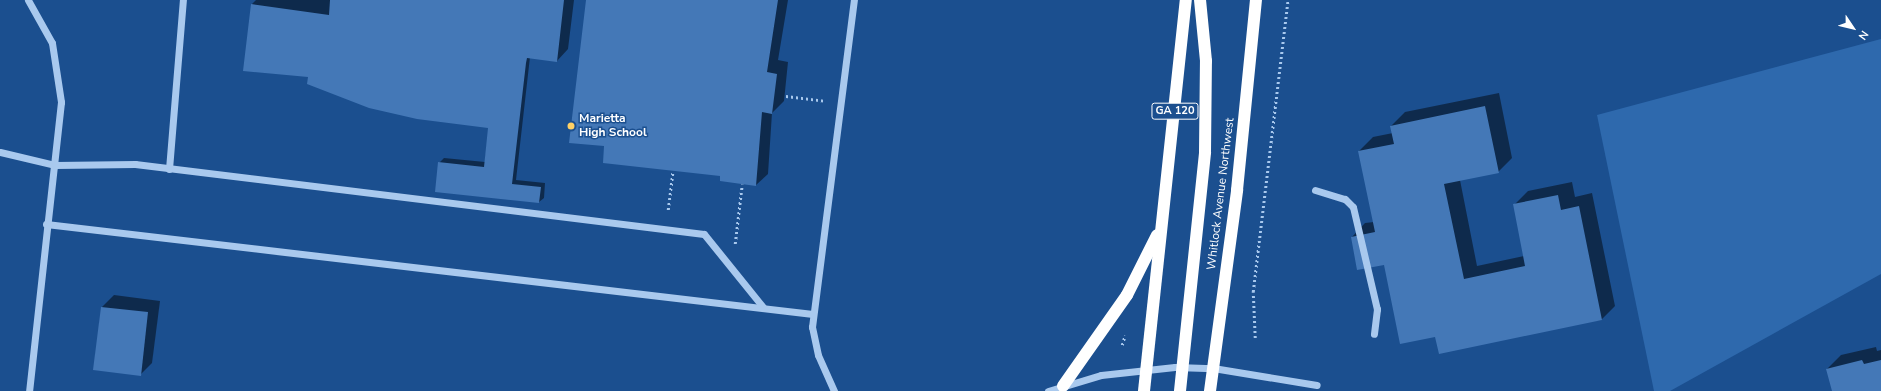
<!DOCTYPE html>
<style>
body{margin:0}
#map{position:relative;width:1881px;height:391px;overflow:hidden;background:#1b4f8f;font-family:"Nunito Sans",sans-serif}
div>[style]{position:absolute}
.green>*{inset:0;background:#2e69ad}
.shadow>*{inset:0;background:#0007}
.building>*{inset:0;background:#4478b7}
.path>*{height:2.5px;margin-top:-1.25px;transform-origin:0;background:repeating-linear-gradient(90deg,#a9c9ee 0 2px,transparent 0 5px)}
.minor>*{height:7px;margin:-3.5px;padding:0 3.5px;transform-origin:3.5px;border-radius:3.5px;background:#a9c9ee}
.highway>*{height:12px;margin:-6px;padding:0 6px;transform-origin:6px;border-radius:6px;background:#fff}
.dots>*{width:11px;height:11px;translate:-50% -50%;box-sizing:border-box;border:2px solid #1b4f8f;border-radius:50%}
span{translate:-50% -50%;white-space:nowrap;text-align:center;line-height:1.15;-webkit-text-stroke:3px #1b4f8f;paint-order:stroke}
.shield-label span{padding:1px 3px;background:#1b4f8f;border:1px solid;border-radius:3px;-webkit-text-stroke-width:0}
.shield-label{font-size:11px;color:#fff;font-weight:700}
.poi-label{font-size:12px;color:#fff;font-weight:700}
.left{translate:0 -50%;text-align:left}
.street-label{font-size:12px;color:#fff}
.north{position:absolute;left:1833px;top:8px;width:40px;height:40px;-webkit-text-stroke:3px #1b4f8f;paint-order:stroke;rotate:125deg;font-size:11px;font-weight:700;line-height:16px;text-align:center;color:#fff}
.north::after{content:'';display:block;margin:auto;width:14px;height:18px;background:#fff;clip-path:polygon(50% 0,100% 100%,50% 72%,0 100%)}
</style>
<div id="map">
<div class="green">
<i style="clip-path:polygon(1881px 39px,1881px 274px,1670px 391px,1654px 391px,1597px 115px)"></i>
</div>
<div class="shadow">
<i style="clip-path:polygon(256px 0,574px 0,568px 49px,557px 61px,530px 57px,516px 180px,545px 183px,544px 198px,539px 202px,439px 163px,444px 158px,485px 162px,489px 127px,310px 77px,252px 4px)"></i>
<i style="clip-path:polygon(587px 0,788px 0,778px 60px,788px 62px,784px 101px,772px 113px,768px 174px,756px 185px,606px 145px)"></i>
<i style="clip-path:polygon(1499px 93px,1512px 158px,1498px 172px,1460px 180px,1477px 266px,1524px 256px,1514px 205px,1528px 191px,1572px 182px,1575px 197px,1592px 193px,1615px 306px,1601px 320px,1436px 336px,1384px 264px,1352px 237px,1365px 223px,1374px 222px,1359px 151px,1373px 137px,1393px 133px,1391px 126px,1405px 112px)"></i>
<i style="clip-path:polygon(114px 295px,160px 301px,152px 363px,140px 375px,102px 307px)"></i>
<i style="clip-path:polygon(1876px 347px,1877px 351px,1881px 350px,1881px 391px,1833px 391px,1827px 369px,1841px 355px)"></i>
</div>
<div class="building">
<i style="clip-path:polygon(330px 0,564px 0,557px 62px,527px 58px,526px 63px,512px 184px,541px 187px,539px 203px,435px 192px,438px 162px,484px 167px,488px 128px,417px 119px,369px 108px,307px 84px,308px 77px,243px 71px,251px 4px,329px 15px)"></i>
<i style="clip-path:polygon(586px 0,778px 0,767px 72px,777px 74px,772px 114px,762px 112px,756px 186px,720px 181px,720px 176px,603px 163px,604px 146px,569px 143px)"></i>
<i style="clip-path:polygon(1485px 106px,1499px 173px,1444px 184px,1464px 279px,1525px 266px,1513px 204px,1558px 195px,1561px 210px,1579px 206px,1602px 320px,1439px 354px,1435px 337px,1400px 344px,1384px 265px,1357px 270px,1351px 237px,1375px 232px,1358px 151px,1394px 144px,1390px 126px)"></i>
<i style="clip-path:polygon(101px 307px,148px 312px,141px 376px,93px 370px)"></i>
<i style="clip-path:polygon(1862px 360px,1864px 364px,1881px 360px,1881px 391px,1832px 391px,1826px 369px)"></i>
</div>
<div class="path">
<i style="left:786px;top:96px;width:38px;rotate:7deg"></i>
<i style="left:668px;top:210px;width:39px;rotate:-83deg"></i>
<i style="left:735px;top:244px;width:60px;rotate:-83.3deg"></i>
<i style="left:1255px;top:338px;width:46px;rotate:-92.5deg"></i>
<i style="left:1253px;top:292px;width:294px;rotate:-83.2deg"></i>
<i style="left:1122px;top:345px;width:10px;rotate:-73deg"></i>
</div>
<div class="minor">
<i style="left:28px;top:0;width:49px;rotate:60.8deg"></i>
<i style="left:52px;top:43px;width:60px;rotate:81.3deg"></i>
<i style="left:61px;top:102px;width:291px;rotate:96.3deg"></i>
<i style="left:0;top:152px;width:57px;rotate:13.3deg"></i>
<i style="left:55px;top:165px;width:80px;rotate:-0.7deg"></i>
<i style="left:135px;top:164px;width:573px;rotate:7.01deg"></i>
<i style="left:704px;top:234px;width:94px;rotate:51.1deg"></i>
<i style="left:169px;top:169px;width:170px;rotate:-85.3deg"></i>
<i style="left:1315px;top:190px;width:31px;rotate:17deg"></i>
<i style="left:1345px;top:199px;width:11px;rotate:45deg"></i>
<i style="left:1353px;top:207px;width:105px;rotate:76.8deg"></i>
<i style="left:1377px;top:309px;width:25px;rotate:97deg"></i>
<i style="left:46px;top:224px;width:772px;rotate:6.69deg"></i>
<i style="left:834px;top:391px;width:39px;rotate:-114deg"></i>
<i style="left:818px;top:355px;width:29px;rotate:-102deg"></i>
<i style="left:812px;top:327px;width:330px;rotate:-82.7deg"></i>
<i style="left:1048px;top:391px;width:55px;rotate:-16.8deg"></i>
<i style="left:1101px;top:375px;width:74px;rotate:-6.2deg"></i>
<i style="left:1175px;top:367px;width:38px;rotate:2deg"></i>
<i style="left:1213px;top:368px;width:105px;rotate:9.3deg"></i>
</div>
<div class="highway">
<i style="left:1063px;top:386px;width:111px;rotate:-54.9deg"></i>
<i style="left:1127px;top:295px;width:67px;rotate:-63.4deg"></i>
<i style="left:1144px;top:391px;width:393px;rotate:-83.9deg"></i>
<i style="left:1180px;top:391px;width:240px;rotate:-84deg"></i>
<i style="left:1205px;top:152px;width:91px;rotate:-89.4deg"></i>
<i style="left:1206px;top:61px;width:61px;rotate:-95.6deg"></i>
<i style="left:1210px;top:391px;width:203px;rotate:-82.3deg"></i>
<i style="left:1237px;top:190px;width:191px;rotate:-84.3deg"></i>
</div>
<div class="dots">
<i style="left:571px;top:126px;background:#ffd166"></i>
</div>
<div class="shield-label">
<span style="left:1175px;top:111px">GA 120</span>
</div>
<div class="poi-label">
<span class="left" style="left:579px;top:126px">Marietta<br>High School</span>
</div>
<div class="street-label">
<span style="left:1221px;top:194px;rotate:-83deg">Whitlock Avenue Northwest</span>
</div>
<div class="north">N</div>
</div>
